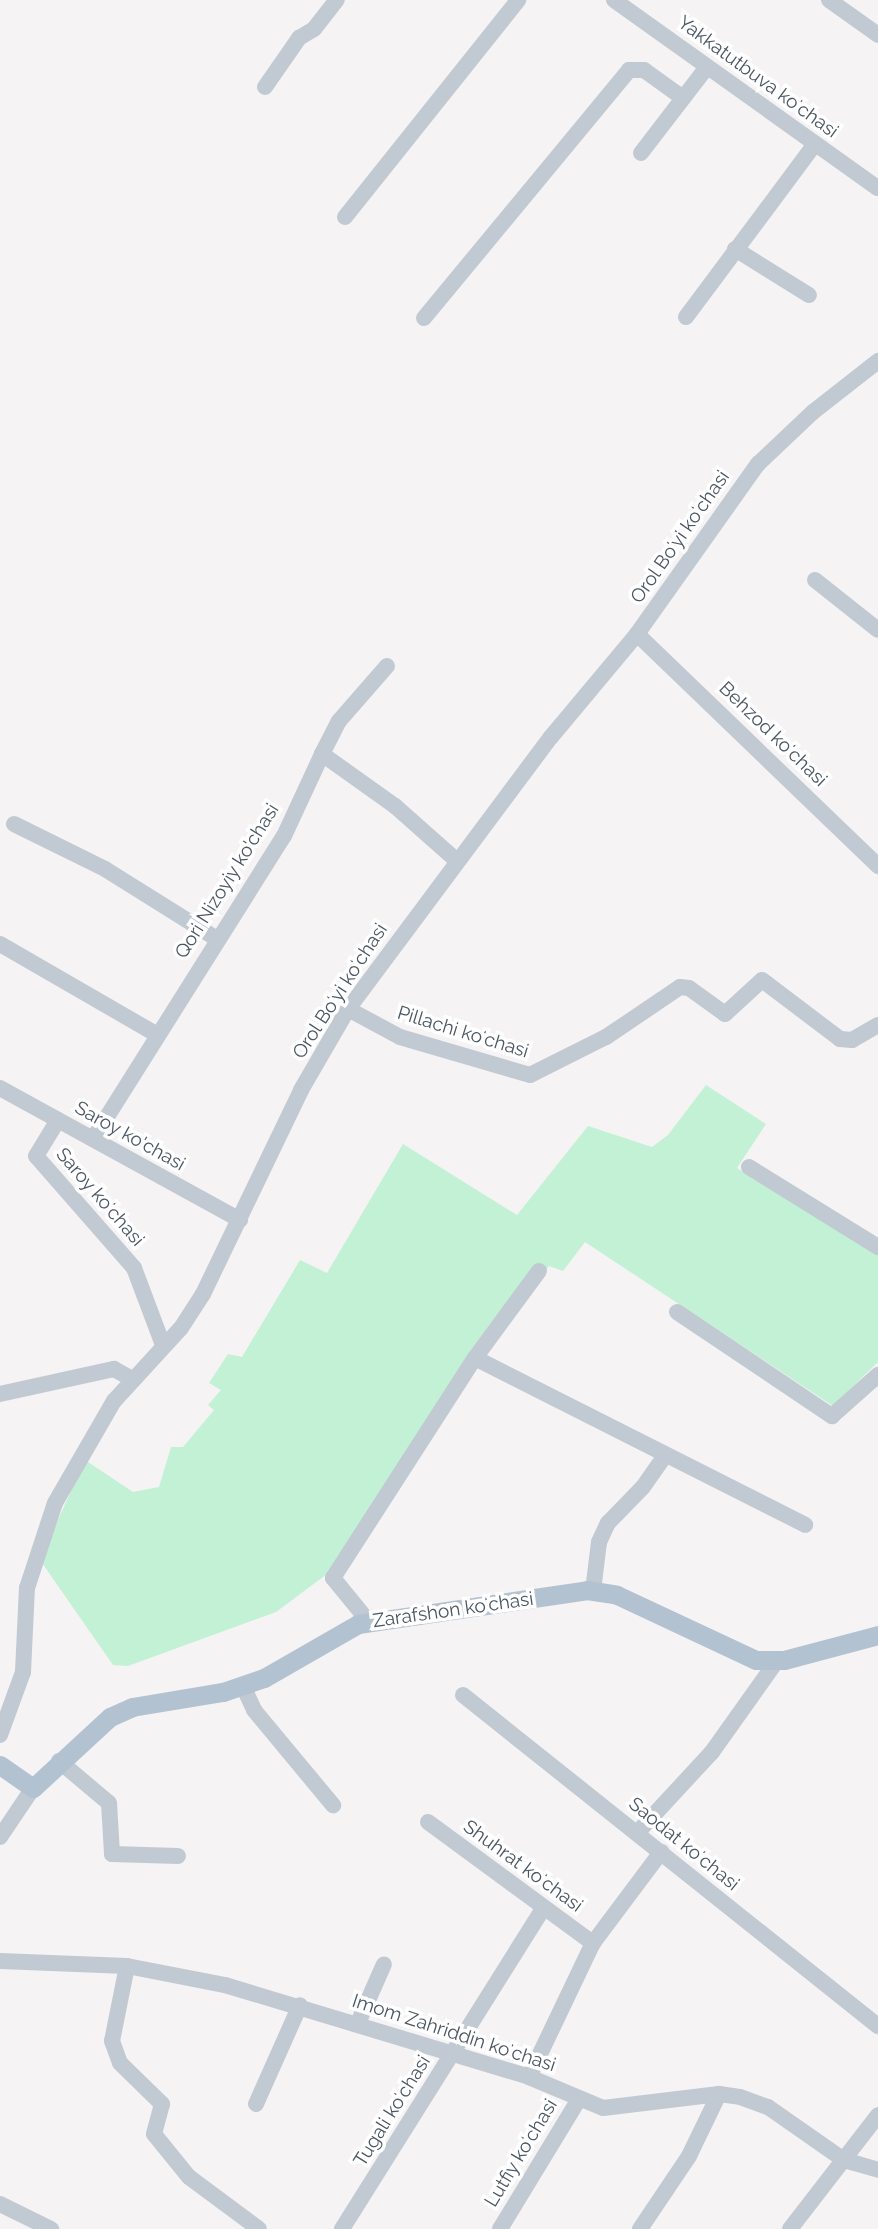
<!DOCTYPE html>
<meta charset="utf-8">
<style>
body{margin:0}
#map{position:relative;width:878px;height:2229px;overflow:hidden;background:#f5f3f3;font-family:Raleway,sans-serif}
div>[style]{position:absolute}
.green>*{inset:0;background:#c3f1d5}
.minor>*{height:16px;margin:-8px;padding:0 8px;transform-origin:8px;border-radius:8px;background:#c1cad2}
.major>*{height:19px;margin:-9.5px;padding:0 9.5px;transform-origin:9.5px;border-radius:9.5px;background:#b3c2d1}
span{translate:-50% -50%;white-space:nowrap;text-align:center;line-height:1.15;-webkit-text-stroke:7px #fff;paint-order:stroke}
.street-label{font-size:19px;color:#4a5661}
</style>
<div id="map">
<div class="green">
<i style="clip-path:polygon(706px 1085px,766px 1124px,737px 1168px,878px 1255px,878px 1362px,833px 1406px,585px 1242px,563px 1271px,549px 1266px,331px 1571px,276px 1612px,128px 1666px,113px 1665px,40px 1560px,85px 1460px,133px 1492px,159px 1487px,171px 1447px,183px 1447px,214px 1410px,208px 1405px,221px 1390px,209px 1383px,228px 1354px,242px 1357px,300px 1260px,327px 1273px,403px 1144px,517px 1215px,588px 1126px,652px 1147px,668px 1135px)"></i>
</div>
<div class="minor">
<i style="left:614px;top:0;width:324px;rotate:35.5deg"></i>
<i style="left:829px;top:0;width:60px;rotate:35.5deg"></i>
<i style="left:265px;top:87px;width:60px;rotate:-55.2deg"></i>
<i style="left:299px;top:38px;width:17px;rotate:-31deg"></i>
<i style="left:314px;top:29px;width:37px;rotate:-52deg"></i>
<i style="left:641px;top:153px;width:108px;rotate:-52.5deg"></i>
<i style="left:345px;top:217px;width:278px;rotate:-51.4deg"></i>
<i style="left:735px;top:249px;width:87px;rotate:31.9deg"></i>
<i style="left:686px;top:317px;width:216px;rotate:-53.3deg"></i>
<i style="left:424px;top:318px;width:322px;rotate:-50.4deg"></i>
<i style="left:629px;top:70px;width:15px"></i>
<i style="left:644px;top:70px;width:48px;rotate:35.7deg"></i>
<i style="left:815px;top:580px;width:80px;rotate:38.4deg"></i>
<i style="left:637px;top:634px;width:335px;rotate:43.9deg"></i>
<i style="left:322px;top:754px;width:37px;rotate:-63deg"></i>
<i style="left:339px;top:721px;width:73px;rotate:-48.9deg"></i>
<i style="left:14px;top:824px;width:102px;rotate:26.3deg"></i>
<i style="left:105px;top:869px;width:132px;rotate:32deg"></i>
<i style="left:0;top:944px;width:180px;rotate:30deg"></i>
<i style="left:348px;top:1009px;width:59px;rotate:28.3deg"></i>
<i style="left:400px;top:1037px;width:135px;rotate:16.3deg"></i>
<i style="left:530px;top:1075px;width:85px;rotate:-26.6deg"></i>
<i style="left:606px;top:1037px;width:89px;rotate:-34deg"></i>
<i style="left:680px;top:987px;width:9px;rotate:6deg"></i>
<i style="left:689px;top:988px;width:44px;rotate:35.8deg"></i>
<i style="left:725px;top:1014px;width:50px;rotate:-42.6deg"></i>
<i style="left:762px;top:980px;width:98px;rotate:37.1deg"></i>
<i style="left:840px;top:1039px;width:12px;rotate:5deg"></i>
<i style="left:852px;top:1040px;width:30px;rotate:-30deg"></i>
<i style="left:0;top:1088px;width:274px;rotate:28.8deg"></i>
<i style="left:58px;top:1120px;width:42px;rotate:121.4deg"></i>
<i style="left:36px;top:1156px;width:149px;rotate:48.8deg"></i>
<i style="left:134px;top:1268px;width:82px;rotate:69.4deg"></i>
<i style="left:93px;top:1139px;width:358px;rotate:-57.8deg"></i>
<i style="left:284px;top:836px;width:90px;rotate:-65.1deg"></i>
<i style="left:322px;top:754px;width:90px;rotate:35.5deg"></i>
<i style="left:395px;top:806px;width:83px;rotate:41.6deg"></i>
<i style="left:749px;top:1167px;width:152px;rotate:31.8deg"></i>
<i style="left:677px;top:1312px;width:187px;rotate:33.9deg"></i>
<i style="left:832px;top:1416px;width:62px;rotate:-41.7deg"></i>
<i style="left:475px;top:1358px;width:370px;rotate:26.8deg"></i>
<i style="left:0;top:1394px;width:117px;rotate:-12.4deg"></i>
<i style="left:114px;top:1369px;width:18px;rotate:29deg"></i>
<i style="left:593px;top:1591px;width:49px;rotate:-83deg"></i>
<i style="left:599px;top:1542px;width:21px;rotate:-65deg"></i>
<i style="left:608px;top:1523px;width:50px;rotate:-45.8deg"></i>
<i style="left:643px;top:1487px;width:39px;rotate:-55deg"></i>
<i style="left:369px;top:1622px;width:57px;rotate:-129.3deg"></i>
<i style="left:333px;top:1578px;width:262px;rotate:-57.2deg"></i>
<i style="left:475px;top:1358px;width:108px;rotate:-53.7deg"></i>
<i style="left:243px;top:1686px;width:26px;rotate:65deg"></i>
<i style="left:254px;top:1710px;width:124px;rotate:50.3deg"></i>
<i style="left:463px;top:1695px;width:531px;rotate:38.58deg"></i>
<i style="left:0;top:1735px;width:67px;rotate:-69.9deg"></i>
<i style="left:23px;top:1672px;width:84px;rotate:-87.3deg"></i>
<i style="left:27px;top:1588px;width:89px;rotate:-71.8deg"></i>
<i style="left:55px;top:1503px;width:118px;rotate:-60deg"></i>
<i style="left:114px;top:1401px;width:99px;rotate:-47.5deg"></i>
<i style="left:181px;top:1328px;width:40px;rotate:-57.1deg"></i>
<i style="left:203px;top:1294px;width:226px;rotate:-64.3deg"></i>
<i style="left:301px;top:1090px;width:94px;rotate:-59.9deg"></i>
<i style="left:348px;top:1009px;width:339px;rotate:-53.3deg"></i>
<i style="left:551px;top:737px;width:134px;rotate:-50.1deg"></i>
<i style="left:637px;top:634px;width:209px;rotate:-54.6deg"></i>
<i style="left:758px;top:464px;width:76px;rotate:-43.4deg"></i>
<i style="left:813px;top:412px;width:83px;rotate:-38.1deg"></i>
<i style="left:59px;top:1761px;width:65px;rotate:40deg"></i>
<i style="left:109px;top:1803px;width:51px;rotate:86.6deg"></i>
<i style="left:112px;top:1854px;width:66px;rotate:1.7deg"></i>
<i style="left:428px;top:1822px;width:205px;rotate:36.3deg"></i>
<i style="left:637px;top:1833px;width:110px;rotate:-47.2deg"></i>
<i style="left:712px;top:1752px;width:110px;rotate:-54.6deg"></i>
<i style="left:0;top:1837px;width:59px;rotate:-56deg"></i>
<i style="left:0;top:1961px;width:127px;rotate:2.3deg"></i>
<i style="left:127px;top:1966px;width:100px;rotate:11deg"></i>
<i style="left:225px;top:1985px;width:318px;rotate:16.8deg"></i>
<i style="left:529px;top:2077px;width:80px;rotate:22.7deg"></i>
<i style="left:603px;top:2108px;width:117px;rotate:-6.9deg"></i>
<i style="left:719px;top:2094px;width:21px;rotate:8deg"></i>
<i style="left:740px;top:2097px;width:30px;rotate:20deg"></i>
<i style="left:768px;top:2107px;width:93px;rotate:34.9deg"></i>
<i style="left:844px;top:2160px;width:35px;rotate:16deg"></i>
<i style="left:127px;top:1966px;width:76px;rotate:101.3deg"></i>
<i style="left:112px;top:2041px;width:23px;rotate:70deg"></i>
<i style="left:120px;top:2063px;width:59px;rotate:44.3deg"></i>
<i style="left:162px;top:2104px;width:31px;rotate:105deg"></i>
<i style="left:154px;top:2134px;width:55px;rotate:50.9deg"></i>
<i style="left:189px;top:2177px;width:87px;rotate:36.6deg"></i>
<i style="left:358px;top:2023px;width:64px;rotate:-66.2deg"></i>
<i style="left:529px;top:2077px;width:148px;rotate:-64.5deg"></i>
<i style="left:593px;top:1943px;width:114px;rotate:-53.2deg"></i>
<i style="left:256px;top:2104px;width:108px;rotate:-66deg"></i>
<i style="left:0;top:2204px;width:57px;rotate:26.1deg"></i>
<i style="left:342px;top:2229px;width:379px;rotate:-57.9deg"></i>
<i style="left:500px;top:2229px;width:152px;rotate:-58.7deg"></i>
<i style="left:640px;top:2229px;width:88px;rotate:-56.1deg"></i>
<i style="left:689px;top:2156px;width:69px;rotate:-64.2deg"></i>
<i style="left:790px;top:2229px;width:144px;rotate:-52.3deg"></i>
</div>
<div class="major">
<i style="left:0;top:1765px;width:40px;rotate:34.9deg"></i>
<i style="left:33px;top:1788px;width:105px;rotate:-42.7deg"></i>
<i style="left:110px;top:1717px;width:24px;rotate:-24deg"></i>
<i style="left:132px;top:1707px;width:92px;rotate:-9.4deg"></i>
<i style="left:223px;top:1692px;width:43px;rotate:-18.9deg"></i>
<i style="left:264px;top:1678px;width:108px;rotate:-29.9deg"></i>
<i style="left:358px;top:1624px;width:232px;rotate:-8.4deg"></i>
<i style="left:587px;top:1590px;width:30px;rotate:9deg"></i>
<i style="left:617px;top:1595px;width:153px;rotate:25.1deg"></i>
<i style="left:756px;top:1660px;width:28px"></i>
<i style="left:784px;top:1660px;width:97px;rotate:-14.9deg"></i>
</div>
<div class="street-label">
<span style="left:758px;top:77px;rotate:36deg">Yakkatutbuva koʻchasi</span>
<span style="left:680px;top:537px;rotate:-55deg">Orol Boʻyi koʻchasi</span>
<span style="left:773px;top:734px;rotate:44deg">Behzod koʻchasi</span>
<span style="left:227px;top:881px;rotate:-58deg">Qori Nizoyiy ko'chasi</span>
<span style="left:340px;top:991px;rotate:-57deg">Orol Boʻyi koʻchasi</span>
<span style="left:463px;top:1032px;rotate:17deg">Pillachi koʻchasi</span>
<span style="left:130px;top:1136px;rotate:29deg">Saroy ko'chasi</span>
<span style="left:100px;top:1197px;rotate:49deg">Saroy koʻchasi</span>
<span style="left:453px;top:1610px;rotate:-8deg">Zarafshon koʻchasi</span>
<span style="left:684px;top:1844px;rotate:39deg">Saodat koʻchasi</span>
<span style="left:523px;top:1866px;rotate:36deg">Shuhrat koʻchasi</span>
<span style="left:454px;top:2033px;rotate:18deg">Imom Zahriddin koʻchasi</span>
<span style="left:392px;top:2111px;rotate:-58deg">Tugali koʻchasi</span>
<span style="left:521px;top:2153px;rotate:-59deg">Lutfiy koʻchasi</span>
</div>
</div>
